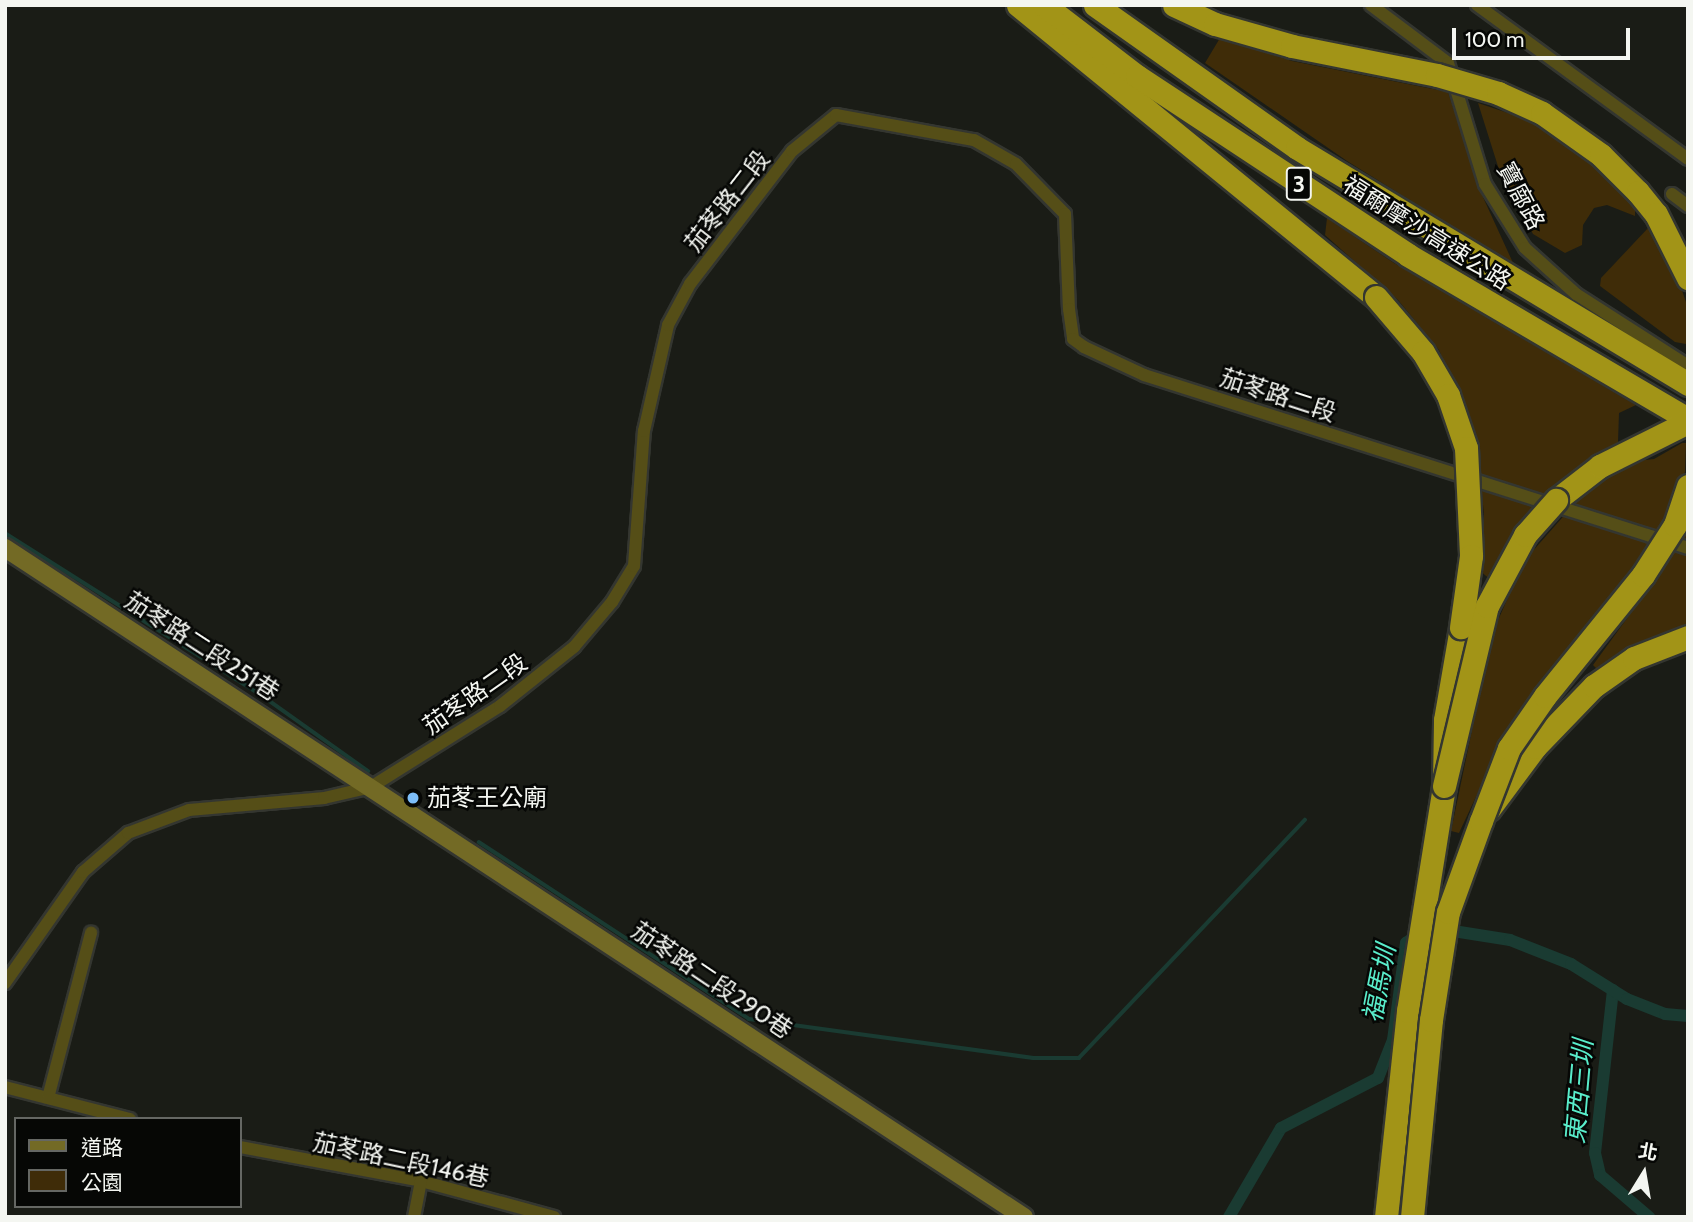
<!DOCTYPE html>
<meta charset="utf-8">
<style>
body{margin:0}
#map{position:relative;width:1693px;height:1222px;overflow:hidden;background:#1a1c16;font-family:Cabin,"Noto Sans TC",sans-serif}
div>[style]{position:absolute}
.green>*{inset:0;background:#3f2c08}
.stream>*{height:3.5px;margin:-1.75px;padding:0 1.75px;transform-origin:1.75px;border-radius:1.75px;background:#1a3b32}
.canal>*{height:12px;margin:-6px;padding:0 6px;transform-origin:6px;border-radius:6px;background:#1a3b32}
.roads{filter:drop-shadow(2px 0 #343630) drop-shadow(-2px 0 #343630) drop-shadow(0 2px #343630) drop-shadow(0 -2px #343630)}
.street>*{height:12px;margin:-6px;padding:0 6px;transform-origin:6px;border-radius:6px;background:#554e17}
.secondary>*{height:18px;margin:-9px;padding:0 9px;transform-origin:9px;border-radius:9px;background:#736a25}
.highway>*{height:23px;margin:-11.5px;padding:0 11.5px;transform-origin:11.5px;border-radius:11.5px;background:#a29417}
.bridges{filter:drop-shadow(2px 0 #343630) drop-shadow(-2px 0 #343630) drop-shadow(0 2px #343630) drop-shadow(0 -2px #343630)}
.highway-bridge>*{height:23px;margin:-11.5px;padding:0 11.5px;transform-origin:11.5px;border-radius:11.5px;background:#a29417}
.dots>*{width:19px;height:19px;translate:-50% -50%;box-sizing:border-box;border:4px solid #060705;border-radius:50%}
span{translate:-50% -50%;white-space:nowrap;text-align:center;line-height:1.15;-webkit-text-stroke:5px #060705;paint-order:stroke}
.shield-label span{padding:2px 5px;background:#060705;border:2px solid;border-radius:5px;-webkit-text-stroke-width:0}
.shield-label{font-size:23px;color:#f4f6f1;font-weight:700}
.street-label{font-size:24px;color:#f4f6f1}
.poi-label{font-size:24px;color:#f4f6f1}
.left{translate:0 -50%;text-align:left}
.water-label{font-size:26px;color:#59edcb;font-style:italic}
.frame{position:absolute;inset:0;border:7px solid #f4f6f1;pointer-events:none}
.legend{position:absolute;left:14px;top:1117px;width:228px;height:91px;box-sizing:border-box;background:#060705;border:2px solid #656763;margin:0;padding:9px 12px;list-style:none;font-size:21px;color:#f4f6f1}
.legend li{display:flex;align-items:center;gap:14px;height:35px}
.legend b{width:35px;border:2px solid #656763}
.north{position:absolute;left:1609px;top:1138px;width:70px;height:70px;-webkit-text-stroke:5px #060705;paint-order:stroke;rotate:11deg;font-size:19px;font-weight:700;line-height:28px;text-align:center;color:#f4f6f1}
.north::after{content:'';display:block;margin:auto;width:24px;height:32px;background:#f4f6f1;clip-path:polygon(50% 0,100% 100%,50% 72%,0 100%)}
.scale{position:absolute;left:1452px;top:28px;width:178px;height:32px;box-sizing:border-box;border:4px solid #f4f6f1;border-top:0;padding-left:9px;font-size:21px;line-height:24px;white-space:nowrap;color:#f4f6f1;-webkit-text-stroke:5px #060705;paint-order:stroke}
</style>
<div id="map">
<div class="green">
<i style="clip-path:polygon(1220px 38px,1292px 61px,1448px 92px,1482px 195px,1514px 265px,1347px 161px,1205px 63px)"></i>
<i style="clip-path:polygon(1478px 103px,1535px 122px,1583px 152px,1635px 205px,1635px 216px,1607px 205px,1594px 208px,1583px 225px,1582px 245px,1565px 253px,1533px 234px,1502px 179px)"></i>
<i style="clip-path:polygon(1327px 218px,1394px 263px,1636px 405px,1619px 413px,1618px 442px,1559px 486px,1491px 580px,1480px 571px,1484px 515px,1479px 461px,1465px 410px,1439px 350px,1398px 300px,1325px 235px)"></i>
<i style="clip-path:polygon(1649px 227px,1673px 264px,1688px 308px,1686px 344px,1675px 342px,1600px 286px,1601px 278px)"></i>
<i style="clip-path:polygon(1682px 443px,1686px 443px,1685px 472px,1669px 512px,1633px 569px,1558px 660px,1498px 750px,1459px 833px,1451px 831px,1492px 634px,1524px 561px,1576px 502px,1628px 462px,1654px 459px)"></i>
<i style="clip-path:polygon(1688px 525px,1688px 628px,1598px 670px,1593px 665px,1655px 580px)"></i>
</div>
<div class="stream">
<i style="left:5px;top:533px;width:307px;rotate:32.3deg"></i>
<i style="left:264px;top:697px;width:128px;rotate:35.4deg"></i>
<i style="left:479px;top:842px;width:323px;rotate:33.2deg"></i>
<i style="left:749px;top:1019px;width:287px;rotate:7.8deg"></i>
<i style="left:1033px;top:1058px;width:46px"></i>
<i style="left:1079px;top:1058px;width:328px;rotate:-46.5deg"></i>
</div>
<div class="canal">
<i style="left:1613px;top:990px;width:164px;rotate:96.3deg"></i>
<i style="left:1595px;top:1153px;width:23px;rotate:77deg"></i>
<i style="left:1600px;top:1175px;width:65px;rotate:40.6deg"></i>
<i style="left:1229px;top:1217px;width:103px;rotate:-59.7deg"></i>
<i style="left:1281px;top:1128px;width:109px;rotate:-27.3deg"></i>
<i style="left:1378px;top:1078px;width:41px;rotate:-68.5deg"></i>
<i style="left:1393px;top:1040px;width:98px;rotate:-82.4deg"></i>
<i style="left:1406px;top:943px;width:21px;rotate:-35deg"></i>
<i style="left:1423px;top:931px;width:24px;rotate:-2deg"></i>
<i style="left:1447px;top:930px;width:64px;rotate:9deg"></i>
<i style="left:1510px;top:940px;width:66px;rotate:21.5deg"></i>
<i style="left:1571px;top:964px;width:66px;rotate:32deg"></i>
<i style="left:1627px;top:999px;width:41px;rotate:21.5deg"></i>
<i style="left:1665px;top:1014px;width:23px;rotate:5deg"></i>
</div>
<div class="roads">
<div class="street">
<i style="left:1371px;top:5px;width:96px;rotate:37deg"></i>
<i style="left:1448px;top:63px;width:127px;rotate:73deg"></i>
<i style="left:1485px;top:184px;width:75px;rotate:58deg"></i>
<i style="left:1525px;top:248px;width:69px;rotate:42deg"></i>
<i style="left:1576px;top:294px;width:133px;rotate:32.7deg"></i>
<i style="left:1477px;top:5px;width:261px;rotate:36.1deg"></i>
<i style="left:1672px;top:194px;width:20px;rotate:37deg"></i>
<i style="left:5px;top:983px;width:136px;rotate:-54.9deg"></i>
<i style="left:83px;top:872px;width:60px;rotate:-40.9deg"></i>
<i style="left:128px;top:833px;width:65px;rotate:-20.7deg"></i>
<i style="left:189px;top:810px;width:136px;rotate:-5.1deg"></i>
<i style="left:324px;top:798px;width:48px;rotate:-13.2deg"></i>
<i style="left:371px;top:787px;width:152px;rotate:-32.1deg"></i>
<i style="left:500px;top:706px;width:95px;rotate:-38.6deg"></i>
<i style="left:574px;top:647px;width:59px;rotate:-49.8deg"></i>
<i style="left:612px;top:602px;width:42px;rotate:-58.6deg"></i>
<i style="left:634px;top:566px;width:135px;rotate:-85.8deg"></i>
<i style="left:644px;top:431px;width:109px;rotate:-77.2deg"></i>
<i style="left:668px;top:325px;width:47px;rotate:-61.8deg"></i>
<i style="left:690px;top:284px;width:168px;rotate:-52.5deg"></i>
<i style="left:792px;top:151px;width:57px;rotate:-39.3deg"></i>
<i style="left:836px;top:115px;width:140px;rotate:10.3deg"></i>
<i style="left:974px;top:140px;width:48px;rotate:29.7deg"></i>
<i style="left:1016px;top:164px;width:70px;rotate:45.6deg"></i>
<i style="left:1065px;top:214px;width:95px;rotate:87.6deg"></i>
<i style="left:1069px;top:309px;width:30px;rotate:82deg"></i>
<i style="left:1073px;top:339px;width:14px;rotate:36deg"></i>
<i style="left:1084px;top:347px;width:66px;rotate:25deg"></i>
<i style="left:1144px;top:375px;width:571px;rotate:17.64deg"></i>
<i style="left:5px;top:1087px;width:129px;rotate:14.4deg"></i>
<i style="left:48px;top:1098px;width:171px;rotate:-75.4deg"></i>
<i style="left:240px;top:1147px;width:184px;rotate:10.6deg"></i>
<i style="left:421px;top:1181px;width:138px;rotate:15.1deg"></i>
<i style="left:414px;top:1217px;width:37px;rotate:-79deg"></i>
</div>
<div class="secondary">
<i style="left:5px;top:548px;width:1219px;rotate:33.29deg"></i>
</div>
<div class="highway">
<i style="left:1018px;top:5px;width:462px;rotate:39.2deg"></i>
<i style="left:1044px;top:5px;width:117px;rotate:37.4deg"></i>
<i style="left:1137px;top:76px;width:325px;rotate:33.4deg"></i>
<i style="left:1408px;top:255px;width:324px;rotate:30.4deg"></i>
<i style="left:1095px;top:5px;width:247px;rotate:35.3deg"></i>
<i style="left:1297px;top:148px;width:457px;rotate:31.1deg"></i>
<i style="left:1556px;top:500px;width:56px;rotate:-37.7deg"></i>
<i style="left:1600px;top:466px;width:98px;rotate:-26.6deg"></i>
<i style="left:1489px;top:809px;width:77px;rotate:-53.4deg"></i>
<i style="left:1535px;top:747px;width:85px;rotate:-46deg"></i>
<i style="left:1594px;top:686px;width:49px;rotate:-35deg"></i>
<i style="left:1634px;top:658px;width:58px;rotate:-21.3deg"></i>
<i style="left:1386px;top:1217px;width:207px;rotate:-83.9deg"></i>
<i style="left:1408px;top:1011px;width:228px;rotate:-80.9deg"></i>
<i style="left:1444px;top:786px;width:66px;rotate:-89.1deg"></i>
<i style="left:1445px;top:720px;width:94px;rotate:-80.2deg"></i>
</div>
</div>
<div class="bridges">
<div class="highway-bridge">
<i style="left:1174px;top:5px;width:45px;rotate:24.9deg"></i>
<i style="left:1215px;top:24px;width:80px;rotate:15.9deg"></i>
<i style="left:1292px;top:46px;width:148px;rotate:11.3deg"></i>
<i style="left:1437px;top:75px;width:64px;rotate:16.4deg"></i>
<i style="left:1498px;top:93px;width:48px;rotate:24.4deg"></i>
<i style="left:1542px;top:113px;width:72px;rotate:35.4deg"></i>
<i style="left:1601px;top:155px;width:52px;rotate:45deg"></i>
<i style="left:1638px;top:192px;width:28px;rotate:51deg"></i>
<i style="left:1656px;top:214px;width:72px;rotate:63.4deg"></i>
<i style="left:1376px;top:297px;width:72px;rotate:49.5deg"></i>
<i style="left:1423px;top:352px;width:50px;rotate:59.8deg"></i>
<i style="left:1448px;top:395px;width:56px;rotate:71.2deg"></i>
<i style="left:1466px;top:448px;width:108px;rotate:87.3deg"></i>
<i style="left:1471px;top:556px;width:72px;rotate:98deg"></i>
<i style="left:1444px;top:786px;width:185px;rotate:-76.6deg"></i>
<i style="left:1487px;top:606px;width:81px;rotate:-61.8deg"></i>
<i style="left:1525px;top:535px;width:47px;rotate:-48.5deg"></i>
<i style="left:1412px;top:1217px;width:198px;rotate:-84.5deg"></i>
<i style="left:1431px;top:1020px;width:109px;rotate:-81.1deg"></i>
<i style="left:1448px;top:912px;width:97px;rotate:-70.1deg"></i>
<i style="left:1481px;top:821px;width:78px;rotate:-69deg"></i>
<i style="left:1509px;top:748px;width:63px;rotate:-55.3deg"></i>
<i style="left:1545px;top:696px;width:156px;rotate:-51deg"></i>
<i style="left:1643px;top:575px;width:59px;rotate:-57.4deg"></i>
<i style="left:1675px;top:525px;width:41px;rotate:-71.6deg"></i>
</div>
</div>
<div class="dots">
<i style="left:413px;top:798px;background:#7dbef9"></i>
</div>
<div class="shield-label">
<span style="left:1299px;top:184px">3</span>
</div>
<div class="street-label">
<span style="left:1521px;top:196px;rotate:62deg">寶廍路</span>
<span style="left:727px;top:201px;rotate:-52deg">茄苳路二段</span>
<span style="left:1427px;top:233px;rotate:32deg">福爾摩沙高速公路</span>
<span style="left:1278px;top:395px;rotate:18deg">茄苳路二段</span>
<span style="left:202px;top:646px;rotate:33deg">茄苳路二段251巷</span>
<span style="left:475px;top:694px;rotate:-35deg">茄苳路二段</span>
<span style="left:712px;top:980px;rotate:34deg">茄苳路二段290巷</span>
<span style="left:401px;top:1160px;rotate:12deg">茄苳路二段146巷</span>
</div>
<div class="poi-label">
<span class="left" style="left:427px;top:798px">茄苳王公廟</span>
</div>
<div class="water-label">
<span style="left:1380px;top:984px;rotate:-79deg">福馬圳</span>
<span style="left:1580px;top:1092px;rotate:-85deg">東西三圳</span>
</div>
<div class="frame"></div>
<ul class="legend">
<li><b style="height:9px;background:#736a25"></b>道路</li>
<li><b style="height:19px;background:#3f2c08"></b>公園</li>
</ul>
<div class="north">北</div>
<div class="scale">100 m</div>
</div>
